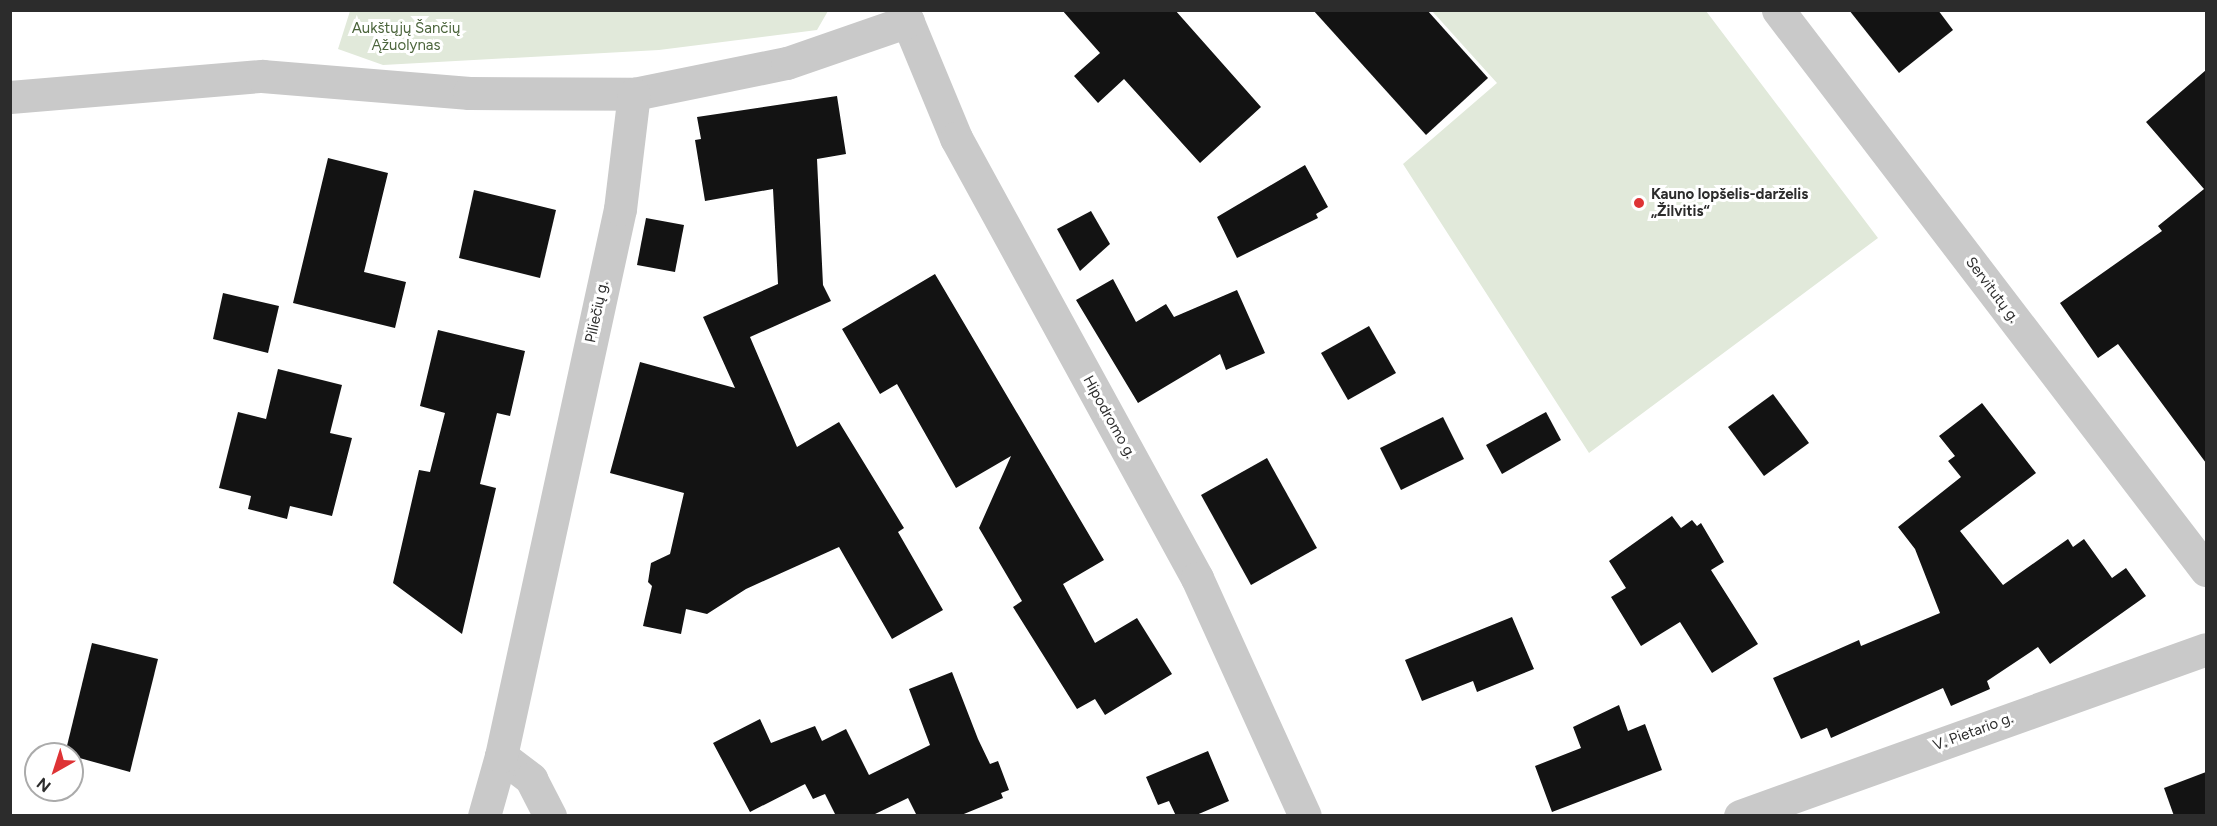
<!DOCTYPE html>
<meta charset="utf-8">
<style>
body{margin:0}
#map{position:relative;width:2217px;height:826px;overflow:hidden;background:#fff;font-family:Figtree,sans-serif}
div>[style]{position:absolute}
.green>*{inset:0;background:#e1e9da}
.building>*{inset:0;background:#131313}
.minor>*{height:33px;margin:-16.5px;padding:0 16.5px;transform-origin:16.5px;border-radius:16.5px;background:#c9c9c9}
.dots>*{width:16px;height:16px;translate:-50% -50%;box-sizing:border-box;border:3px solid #fff;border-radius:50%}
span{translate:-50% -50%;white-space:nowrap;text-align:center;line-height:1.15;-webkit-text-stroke:6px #fff;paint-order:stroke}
.park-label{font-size:15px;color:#4c653c}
.poi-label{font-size:15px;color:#2c2c2c;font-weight:700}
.left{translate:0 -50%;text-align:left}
.street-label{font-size:15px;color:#2c2c2c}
.frame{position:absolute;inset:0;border:12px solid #2c2c2c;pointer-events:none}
.north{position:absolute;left:24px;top:742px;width:60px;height:60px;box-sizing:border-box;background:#fff;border:2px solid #ababab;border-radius:50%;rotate:219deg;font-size:16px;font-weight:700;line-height:24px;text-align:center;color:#2c2c2c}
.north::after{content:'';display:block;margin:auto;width:21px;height:27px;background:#de3335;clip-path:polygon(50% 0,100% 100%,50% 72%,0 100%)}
</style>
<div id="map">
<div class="green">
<i style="clip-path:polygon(350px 11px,350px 10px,828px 11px,817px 30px,659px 50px,383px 65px,338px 49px)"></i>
<i style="clip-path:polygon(1432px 11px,1706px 11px,1878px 238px,1589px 453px,1403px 164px,1497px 83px)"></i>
</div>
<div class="building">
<i style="clip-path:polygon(1062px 10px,1175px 10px,1261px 107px,1200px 163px,1124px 79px,1098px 103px,1074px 76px,1100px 53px)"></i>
<i style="clip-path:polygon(1313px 10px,1427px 10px,1488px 78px,1426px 135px)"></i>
<i style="clip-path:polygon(1849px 10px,1938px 10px,1953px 30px,1899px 73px)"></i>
<i style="clip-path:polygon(2206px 70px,2206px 463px,2118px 344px,2098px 358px,2060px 303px,2162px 231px,2158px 226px,2204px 189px,2146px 122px)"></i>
<i style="clip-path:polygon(837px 96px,846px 154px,817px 159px,823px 285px,831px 301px,750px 337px,797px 447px,839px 422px,904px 528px,898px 532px,943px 610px,892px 639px,839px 547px,746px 589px,707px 614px,686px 609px,681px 634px,643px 626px,652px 586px,648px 582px,651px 563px,670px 554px,684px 493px,610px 473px,640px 362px,735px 388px,703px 317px,778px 284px,773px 189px,705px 201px,695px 140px,701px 139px,697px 117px)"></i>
<i style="clip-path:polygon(328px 158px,388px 173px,364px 272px,406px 282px,395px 328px,293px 303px)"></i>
<i style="clip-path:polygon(1305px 165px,1328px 207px,1316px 214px,1318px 218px,1237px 258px,1217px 217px)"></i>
<i style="clip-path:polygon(474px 190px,556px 210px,540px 278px,459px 258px)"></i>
<i style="clip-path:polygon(1091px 211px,1110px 244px,1080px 271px,1057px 229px)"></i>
<i style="clip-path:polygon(646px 218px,684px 225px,675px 272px,637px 265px)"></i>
<i style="clip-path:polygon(935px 274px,1104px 560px,1063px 584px,1095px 643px,1137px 618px,1172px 674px,1105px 715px,1095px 699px,1077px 709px,1013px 607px,1022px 601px,979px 528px,1011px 456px,956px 488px,897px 384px,880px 394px,842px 329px)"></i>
<i style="clip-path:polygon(1113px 279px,1136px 322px,1166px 304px,1174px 317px,1237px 290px,1265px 353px,1226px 370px,1220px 354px,1138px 403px,1076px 300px)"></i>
<i style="clip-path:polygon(223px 293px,279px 306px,268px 353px,213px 339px)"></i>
<i style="clip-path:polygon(1369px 326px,1396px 373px,1348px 400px,1321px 353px)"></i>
<i style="clip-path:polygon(438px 330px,525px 351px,510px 416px,497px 413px,480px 484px,496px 488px,462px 634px,393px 583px,419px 470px,430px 472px,445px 413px,420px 406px)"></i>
<i style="clip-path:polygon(278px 369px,342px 385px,330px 433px,352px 438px,332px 516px,290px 506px,287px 519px,248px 509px,251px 496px,219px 488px,238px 412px,266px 419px)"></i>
<i style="clip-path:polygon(1773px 394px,1809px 443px,1764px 476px,1728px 427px)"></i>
<i style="clip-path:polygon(1982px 403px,2036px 473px,1960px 531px,2003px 585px,2068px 539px,2073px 547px,2084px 539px,2112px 578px,2126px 568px,2146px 596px,2050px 664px,2038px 647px,1987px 681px,1990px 689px,1951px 706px,1943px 688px,1831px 738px,1827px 728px,1801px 739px,1773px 678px,1859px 640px,1861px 646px,1940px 613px,1915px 549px,1898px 527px,1961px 477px,1948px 461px,1955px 456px,1939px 436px)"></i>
<i style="clip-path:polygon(1546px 412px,1561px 440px,1502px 474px,1486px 445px)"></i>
<i style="clip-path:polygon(1443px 417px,1464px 459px,1401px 490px,1380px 448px)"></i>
<i style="clip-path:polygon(1267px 458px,1317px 548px,1251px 585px,1201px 495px)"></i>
<i style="clip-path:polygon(1672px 516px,1681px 528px,1692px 520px,1697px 526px,1701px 523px,1724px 562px,1711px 570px,1758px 644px,1712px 673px,1680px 622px,1641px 646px,1611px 597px,1626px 588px,1609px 561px)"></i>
<i style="clip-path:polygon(1512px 617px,1534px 669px,1477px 692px,1473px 681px,1422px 701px,1405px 660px)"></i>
<i style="clip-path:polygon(92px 643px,158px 659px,130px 772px,65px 754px)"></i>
<i style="clip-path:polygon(952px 672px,978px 739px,990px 764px,998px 761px,1009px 790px,1001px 793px,1003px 798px,959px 816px,917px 816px,908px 798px,871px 816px,836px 816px,825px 794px,813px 799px,805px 784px,750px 812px,713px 743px,760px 719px,771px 743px,815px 726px,822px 741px,846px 729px,869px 775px,930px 745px,909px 689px)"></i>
<i style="clip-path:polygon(1619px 705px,1628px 731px,1645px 724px,1662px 770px,1552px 812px,1535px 766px,1581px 748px,1573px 727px)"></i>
<i style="clip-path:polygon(1208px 751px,1229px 801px,1194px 816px,1176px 816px,1169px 801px,1158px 805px,1146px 777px)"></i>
<i style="clip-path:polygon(2206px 772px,2206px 816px,2174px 816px,2164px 788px)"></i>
</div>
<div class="minor">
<i style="left:903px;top:10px;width:139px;rotate:67.5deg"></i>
<i style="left:956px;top:138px;width:502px;rotate:61.29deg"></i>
<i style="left:1197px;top:578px;width:261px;rotate:65.6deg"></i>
<i style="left:1778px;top:10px;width:705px;rotate:52.61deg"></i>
<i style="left:10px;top:97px;width:253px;rotate:-4.8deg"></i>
<i style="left:262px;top:76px;width:208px;rotate:4.7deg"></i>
<i style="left:469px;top:93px;width:165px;rotate:0.3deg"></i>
<i style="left:634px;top:94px;width:156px;rotate:-11.5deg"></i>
<i style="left:787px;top:63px;width:128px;rotate:-19.1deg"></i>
<i style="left:501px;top:756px;width:38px;rotate:37deg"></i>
<i style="left:531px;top:779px;width:42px;rotate:62.8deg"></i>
<i style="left:484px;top:816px;width:62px;rotate:-74.2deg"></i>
<i style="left:501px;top:756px;width:560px;rotate:-77.73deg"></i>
<i style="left:620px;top:209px;width:116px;rotate:-83.1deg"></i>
<i style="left:1740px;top:816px;width:495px;rotate:-19.7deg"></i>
</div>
<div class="dots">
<i style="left:1639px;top:203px;background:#de3335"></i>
</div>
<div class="park-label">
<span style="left:406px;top:37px">Aukštųjų Šančių<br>Ąžuolynas</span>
</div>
<div class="poi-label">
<span class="left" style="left:1651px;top:203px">Kauno lopšelis-darželis<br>„Žilvitis“</span>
</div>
<div class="street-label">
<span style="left:1992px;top:290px;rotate:53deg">Servitutų g.</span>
<span style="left:597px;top:312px;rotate:-78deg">Piliečių g.</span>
<span style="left:1109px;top:417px;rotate:61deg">Hipodromo g.</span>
<span style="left:1973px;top:732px;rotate:-20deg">V. Pietario g.</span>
</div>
<div class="frame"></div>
<div class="north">N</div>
</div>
